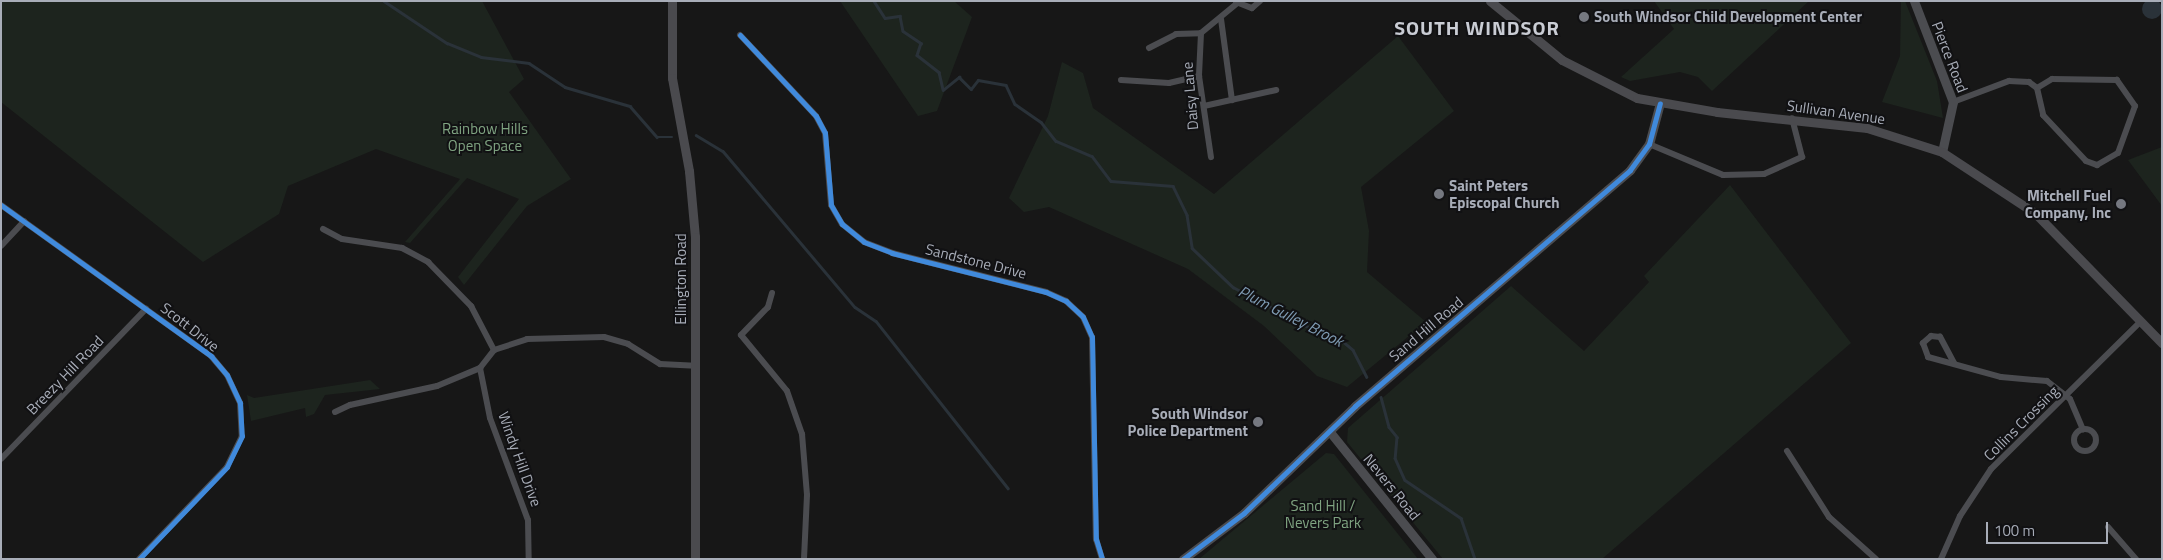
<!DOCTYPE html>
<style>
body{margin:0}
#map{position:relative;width:2163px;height:560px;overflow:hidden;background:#171717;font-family:"Titillium Web",sans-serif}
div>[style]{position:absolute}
.green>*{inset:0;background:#1d241e}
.water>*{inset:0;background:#2a3239}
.round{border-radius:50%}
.stream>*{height:2.5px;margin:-1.25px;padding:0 1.25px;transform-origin:1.25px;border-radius:1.25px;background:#2a3239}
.minor>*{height:6px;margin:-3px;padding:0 3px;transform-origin:3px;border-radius:3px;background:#4b4c50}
.minor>.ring{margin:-3px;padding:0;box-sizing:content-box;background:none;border:6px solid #4b4c50;border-radius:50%}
.tertiary>*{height:9px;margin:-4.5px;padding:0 4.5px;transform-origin:4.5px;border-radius:4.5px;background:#4b4c50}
.secondary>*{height:9px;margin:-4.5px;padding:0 4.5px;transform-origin:4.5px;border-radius:4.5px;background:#4a4a4e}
.cycleway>*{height:5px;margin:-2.5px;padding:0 2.5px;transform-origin:2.5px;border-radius:2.5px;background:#408adc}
.dots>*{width:14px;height:14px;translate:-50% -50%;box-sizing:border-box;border:2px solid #111113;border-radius:50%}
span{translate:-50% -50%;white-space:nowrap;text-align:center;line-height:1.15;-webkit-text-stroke:4px #111113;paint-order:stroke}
.poi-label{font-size:15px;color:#a8adb8;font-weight:700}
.left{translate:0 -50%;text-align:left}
.right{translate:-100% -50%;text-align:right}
.street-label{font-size:15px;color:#a8adb8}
.park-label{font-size:15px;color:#7fa381}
.water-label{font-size:16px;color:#7f9bb3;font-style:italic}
.district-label{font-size:20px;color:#c9ccd4;font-weight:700;letter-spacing:1px}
.frame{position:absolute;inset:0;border:2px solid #a8adb8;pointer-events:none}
.scale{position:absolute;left:1986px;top:522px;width:122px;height:22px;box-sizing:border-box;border:2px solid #a8adb8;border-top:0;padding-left:6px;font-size:15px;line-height:18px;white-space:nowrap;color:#a8adb8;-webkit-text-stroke:4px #111113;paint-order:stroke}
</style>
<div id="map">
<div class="green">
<i style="clip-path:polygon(1px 1px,482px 1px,524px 79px,509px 92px,571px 179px,527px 206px,464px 285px,458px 277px,519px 199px,467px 178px,410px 243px,405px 242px,460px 179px,376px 149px,288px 186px,279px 214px,203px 262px,1px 102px)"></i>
<i style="clip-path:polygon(840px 1px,954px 1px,972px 17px,937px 111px,918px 116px)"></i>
<i style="clip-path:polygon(1654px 1px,1809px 1px,1712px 91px,1698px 77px,1680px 72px,1630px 81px,1621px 77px,1674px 29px)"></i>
<i style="clip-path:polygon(1901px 1px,1905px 1px,1937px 81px,1943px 118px,1882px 102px,1900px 56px)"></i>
<i style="clip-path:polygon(1398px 36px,1454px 111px,1361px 187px,1369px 231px,1367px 272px,1426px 322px,1347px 387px,1317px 376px,1264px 326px,1188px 269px,1049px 207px,1024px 212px,1009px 198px,1048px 116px,1062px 62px,1083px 73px,1093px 108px,1214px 194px)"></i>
<i style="clip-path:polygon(2162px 147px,2162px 206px,2128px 160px)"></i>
<i style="clip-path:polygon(1730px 185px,1851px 343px,1602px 559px,1443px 559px,1347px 442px,1348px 428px,1511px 286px,1584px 351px,1649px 282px,1644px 276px)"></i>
<i style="clip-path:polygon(370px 380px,380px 389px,325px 395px,314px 414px,306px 417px,305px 408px,251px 421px,247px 395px,254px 398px)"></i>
<i style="clip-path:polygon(1326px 453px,1334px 454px,1418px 559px,1199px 559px)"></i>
</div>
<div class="water">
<i class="round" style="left:2142px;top:-1px;width:20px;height:20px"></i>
</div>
<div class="stream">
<i style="left:384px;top:1px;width:76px;rotate:33.7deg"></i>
<i style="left:447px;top:43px;width:37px;rotate:22deg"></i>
<i style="left:481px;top:57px;width:48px;rotate:7.1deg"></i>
<i style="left:529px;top:63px;width:43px;rotate:33.7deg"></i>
<i style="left:565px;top:87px;width:68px;rotate:16.3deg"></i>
<i style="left:630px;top:106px;width:41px;rotate:48.9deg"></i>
<i style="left:657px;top:137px;width:15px"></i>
<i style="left:874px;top:1px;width:20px;rotate:57deg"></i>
<i style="left:885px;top:18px;width:15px;rotate:-8deg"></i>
<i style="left:900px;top:16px;width:15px;rotate:79deg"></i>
<i style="left:903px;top:31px;width:22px;rotate:34deg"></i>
<i style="left:921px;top:43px;width:13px;rotate:108deg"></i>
<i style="left:917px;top:55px;width:28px;rotate:38deg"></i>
<i style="left:939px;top:72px;width:18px;rotate:77deg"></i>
<i style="left:943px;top:90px;width:21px;rotate:-39deg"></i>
<i style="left:959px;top:77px;width:17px;rotate:45deg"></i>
<i style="left:971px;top:89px;width:11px;rotate:-52deg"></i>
<i style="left:978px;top:80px;width:28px;rotate:10deg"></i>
<i style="left:1006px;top:85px;width:21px;rotate:65deg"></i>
<i style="left:1015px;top:104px;width:32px;rotate:35deg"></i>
<i style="left:1041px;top:122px;width:24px;rotate:52deg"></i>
<i style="left:1056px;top:141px;width:39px;rotate:23deg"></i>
<i style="left:1092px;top:156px;width:31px;rotate:53deg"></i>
<i style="left:1111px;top:181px;width:62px;rotate:4.6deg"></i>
<i style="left:1173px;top:186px;width:32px;rotate:64deg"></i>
<i style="left:1187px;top:215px;width:33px;rotate:81deg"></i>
<i style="left:1192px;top:248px;width:57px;rotate:43.6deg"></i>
<i style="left:1233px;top:287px;width:92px;rotate:28deg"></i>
<i style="left:1314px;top:330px;width:28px;rotate:19deg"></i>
<i style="left:1340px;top:339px;width:17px;rotate:40deg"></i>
<i style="left:1353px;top:350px;width:30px;rotate:63deg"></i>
<i style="left:696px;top:135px;width:31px;rotate:31deg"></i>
<i style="left:723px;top:151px;width:204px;rotate:49.8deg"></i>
<i style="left:855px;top:307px;width:25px;rotate:34deg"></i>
<i style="left:876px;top:321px;width:213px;rotate:51.7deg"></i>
<i style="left:1381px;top:397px;width:31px;rotate:75deg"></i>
<i style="left:1389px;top:427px;width:13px;rotate:51deg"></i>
<i style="left:1397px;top:437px;width:21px;rotate:95deg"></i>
<i style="left:1395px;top:458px;width:24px;rotate:66deg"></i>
<i style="left:1405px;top:480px;width:68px;rotate:34.2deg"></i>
<i style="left:1461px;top:518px;width:43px;rotate:71.1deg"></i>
</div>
<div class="minor">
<i style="left:1236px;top:2px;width:17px;rotate:21deg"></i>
<i style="left:1252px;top:8px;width:11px;rotate:-41deg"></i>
<i style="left:1221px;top:19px;width:82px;rotate:82.3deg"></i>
<i style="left:1201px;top:33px;width:43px;rotate:92.7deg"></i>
<i style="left:1199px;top:76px;width:82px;rotate:81.6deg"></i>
<i style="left:1201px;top:33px;width:50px;rotate:-39.4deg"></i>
<i style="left:740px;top:35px;width:111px;rotate:46.8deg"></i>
<i style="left:816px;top:116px;width:19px;rotate:62deg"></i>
<i style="left:825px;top:133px;width:72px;rotate:85.2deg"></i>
<i style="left:831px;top:205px;width:22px;rotate:60deg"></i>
<i style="left:842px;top:224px;width:28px;rotate:39deg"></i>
<i style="left:864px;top:242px;width:30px;rotate:21deg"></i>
<i style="left:892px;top:253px;width:159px;rotate:14.2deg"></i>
<i style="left:1046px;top:292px;width:22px;rotate:24deg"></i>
<i style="left:1066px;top:301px;width:23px;rotate:43deg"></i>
<i style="left:1083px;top:317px;width:22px;rotate:66deg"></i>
<i style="left:1092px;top:337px;width:202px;rotate:88.9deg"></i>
<i style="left:1096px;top:539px;width:21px;rotate:73deg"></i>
<i style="left:1149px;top:48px;width:30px;rotate:-27deg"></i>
<i style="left:1176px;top:34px;width:25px;rotate:-2deg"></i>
<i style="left:1121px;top:80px;width:48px;rotate:3.6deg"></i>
<i style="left:1169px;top:83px;width:31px;rotate:-13deg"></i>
<i style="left:1953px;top:102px;width:60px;rotate:-20.6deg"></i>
<i style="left:2009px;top:81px;width:20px;rotate:3deg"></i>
<i style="left:2029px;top:82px;width:10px;rotate:37deg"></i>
<i style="left:2037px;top:88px;width:28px;rotate:77deg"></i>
<i style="left:2043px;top:115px;width:63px;rotate:46.9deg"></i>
<i style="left:2086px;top:161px;width:12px;rotate:20deg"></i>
<i style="left:2097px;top:165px;width:24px;rotate:-30deg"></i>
<i style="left:2118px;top:153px;width:50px;rotate:-70.1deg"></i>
<i style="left:2135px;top:106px;width:32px;rotate:-125deg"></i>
<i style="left:2117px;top:80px;width:65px;rotate:-179.1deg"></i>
<i style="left:2052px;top:79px;width:17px;rotate:149deg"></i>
<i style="left:1204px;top:106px;width:74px;rotate:-12.5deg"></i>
<i style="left:1649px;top:144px;width:80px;rotate:22.7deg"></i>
<i style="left:1723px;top:175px;width:41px;rotate:-1.4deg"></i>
<i style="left:1764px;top:174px;width:42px;rotate:-24.1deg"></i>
<i style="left:1802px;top:157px;width:40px;rotate:-104.4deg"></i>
<i style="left:1px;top:205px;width:259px;rotate:35.7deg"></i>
<i style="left:211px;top:356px;width:25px;rotate:50deg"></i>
<i style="left:227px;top:375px;width:31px;rotate:65deg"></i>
<i style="left:240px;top:403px;width:33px;rotate:87deg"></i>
<i style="left:242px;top:436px;width:34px;rotate:116deg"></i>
<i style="left:227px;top:467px;width:127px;rotate:133.7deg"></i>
<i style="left:323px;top:229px;width:21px;rotate:28deg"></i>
<i style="left:342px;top:239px;width:61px;rotate:8.5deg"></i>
<i style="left:402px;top:248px;width:30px;rotate:28deg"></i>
<i style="left:428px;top:262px;width:62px;rotate:45.7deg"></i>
<i style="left:471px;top:306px;width:50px;rotate:62.4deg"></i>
<i style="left:1px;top:246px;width:34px;rotate:-47deg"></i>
<i style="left:772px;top:293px;width:15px;rotate:106deg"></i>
<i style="left:768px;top:307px;width:39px;rotate:134deg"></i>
<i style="left:741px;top:335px;width:72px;rotate:50.6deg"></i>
<i style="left:787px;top:391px;width:46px;rotate:70.8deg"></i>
<i style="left:802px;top:434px;width:61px;rotate:85.3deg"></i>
<i style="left:807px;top:495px;width:64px;rotate:92.7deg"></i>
<i style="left:1954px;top:363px;width:30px;rotate:-118deg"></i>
<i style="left:1940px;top:337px;width:9px;rotate:-174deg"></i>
<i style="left:1931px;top:336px;width:11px;rotate:139deg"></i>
<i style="left:1923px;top:343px;width:15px;rotate:70deg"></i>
<i style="left:1928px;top:357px;width:76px;rotate:15.3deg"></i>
<i style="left:2001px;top:377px;width:46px;rotate:5deg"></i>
<i style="left:2047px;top:381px;width:29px;rotate:38deg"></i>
<i style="left:2070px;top:399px;width:33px;rotate:67deg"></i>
<i style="left:480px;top:368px;width:51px;rotate:78.7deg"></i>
<i style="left:490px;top:418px;width:109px;rotate:69.6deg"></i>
<i style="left:528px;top:520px;width:39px;rotate:89deg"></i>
<i style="left:335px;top:412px;width:17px;rotate:-25deg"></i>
<i style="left:350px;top:405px;width:89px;rotate:-12.3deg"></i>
<i style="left:437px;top:386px;width:47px;rotate:-22.7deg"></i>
<i style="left:480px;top:368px;width:23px;rotate:-52deg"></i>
<i style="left:494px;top:350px;width:35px;rotate:-18deg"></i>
<i style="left:527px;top:339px;width:77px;rotate:-1.5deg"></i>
<i style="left:604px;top:337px;width:25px;rotate:16deg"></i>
<i style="left:628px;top:344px;width:38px;rotate:32deg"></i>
<i style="left:660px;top:364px;width:35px;rotate:3deg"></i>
<i class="ring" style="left:2074px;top:429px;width:16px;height:16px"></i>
<i style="left:1787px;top:451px;width:78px;rotate:57.5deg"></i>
<i style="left:1829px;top:517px;width:63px;rotate:41.8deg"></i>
<i style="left:1px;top:459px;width:209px;rotate:-46deg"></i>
<i style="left:2108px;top:527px;width:43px;rotate:48.8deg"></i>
<i style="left:1941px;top:559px;width:47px;rotate:-66.2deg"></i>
<i style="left:1960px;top:516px;width:56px;rotate:-56.6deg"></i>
<i style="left:1991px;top:469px;width:211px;rotate:-44.6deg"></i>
</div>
<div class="tertiary">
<i style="left:1914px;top:1px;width:108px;rotate:68.9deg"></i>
<i style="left:1953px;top:102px;width:51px;rotate:102.4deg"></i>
<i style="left:1330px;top:432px;width:163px;rotate:51.2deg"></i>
<i style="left:1183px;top:559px;width:76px;rotate:-37deg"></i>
<i style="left:1244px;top:513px;width:154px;rotate:-43.9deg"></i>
<i style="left:1355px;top:406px;width:362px;rotate:-40.6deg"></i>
<i style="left:1630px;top:170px;width:32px;rotate:-54deg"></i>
<i style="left:1649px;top:144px;width:42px;rotate:-75deg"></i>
</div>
<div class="secondary">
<i style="left:672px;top:1px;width:77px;rotate:90deg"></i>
<i style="left:672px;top:78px;width:95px;rotate:79.6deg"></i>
<i style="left:689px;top:171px;width:66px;rotate:84.8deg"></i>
<i style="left:695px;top:237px;width:322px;rotate:90deg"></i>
<i style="left:1490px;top:1px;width:93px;rotate:39.3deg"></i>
<i style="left:1562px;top:60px;width:84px;rotate:26.9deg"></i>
<i style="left:1637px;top:98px;width:81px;rotate:9.9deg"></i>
<i style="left:1717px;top:112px;width:151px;rotate:6.1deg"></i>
<i style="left:1867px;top:128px;width:79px;rotate:17.7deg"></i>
<i style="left:1942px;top:152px;width:111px;rotate:33.3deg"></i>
<i style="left:2035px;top:213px;width:182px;rotate:45.7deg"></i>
</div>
<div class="cycleway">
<i style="left:740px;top:35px;width:111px;rotate:46.8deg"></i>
<i style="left:816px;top:116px;width:19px;rotate:62deg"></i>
<i style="left:825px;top:133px;width:72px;rotate:85.2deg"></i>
<i style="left:831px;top:205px;width:22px;rotate:60deg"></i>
<i style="left:842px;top:224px;width:28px;rotate:39deg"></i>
<i style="left:864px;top:242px;width:30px;rotate:21deg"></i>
<i style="left:892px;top:253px;width:159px;rotate:14.2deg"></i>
<i style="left:1046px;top:292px;width:22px;rotate:24deg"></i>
<i style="left:1066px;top:301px;width:23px;rotate:43deg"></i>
<i style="left:1083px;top:317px;width:22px;rotate:66deg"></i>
<i style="left:1092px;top:337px;width:202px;rotate:88.9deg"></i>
<i style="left:1096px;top:539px;width:21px;rotate:73deg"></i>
<i style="left:1px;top:205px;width:259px;rotate:35.7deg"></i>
<i style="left:211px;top:356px;width:25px;rotate:50deg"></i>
<i style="left:227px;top:375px;width:31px;rotate:65deg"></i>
<i style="left:240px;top:403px;width:33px;rotate:87deg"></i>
<i style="left:242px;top:436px;width:34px;rotate:116deg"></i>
<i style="left:227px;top:467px;width:127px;rotate:133.7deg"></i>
<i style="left:1183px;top:559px;width:76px;rotate:-37deg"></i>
<i style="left:1244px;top:513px;width:154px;rotate:-43.9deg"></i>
<i style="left:1355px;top:406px;width:362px;rotate:-40.6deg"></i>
<i style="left:1630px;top:170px;width:32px;rotate:-54deg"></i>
<i style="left:1649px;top:144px;width:42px;rotate:-75deg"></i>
</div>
<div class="dots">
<i style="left:1584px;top:17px;background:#757880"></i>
<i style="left:1439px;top:194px;background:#757880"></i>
<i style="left:2121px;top:204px;background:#757880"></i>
<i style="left:1258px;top:422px;background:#757880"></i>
</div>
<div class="poi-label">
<span class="left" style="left:1594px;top:17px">South Windsor Child Development Center</span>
<span class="left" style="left:1449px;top:194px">Saint Peters<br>Episcopal Church</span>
<span class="right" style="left:2111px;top:204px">Mitchell Fuel<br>Company, Inc</span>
<span class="right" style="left:1248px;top:422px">South Windsor<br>Police Department</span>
</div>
<div class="street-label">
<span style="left:1950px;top:57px;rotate:69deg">Pierce Road</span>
<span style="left:1190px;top:96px;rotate:-95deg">Daisy Lane</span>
<span style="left:1836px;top:112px;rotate:8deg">Sullivan Avenue</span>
<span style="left:976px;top:261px;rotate:14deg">Sandstone Drive</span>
<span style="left:681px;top:279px;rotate:-90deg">Ellington Road</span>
<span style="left:190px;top:327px;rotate:38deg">Scott Drive</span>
<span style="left:1426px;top:329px;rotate:-40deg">Sand Hill Road</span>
<span style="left:65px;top:375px;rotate:-46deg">Breezy Hill Road</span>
<span style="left:2021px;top:423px;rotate:-45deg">Collins Crossing</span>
<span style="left:520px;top:459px;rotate:70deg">Windy Hill Drive</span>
<span style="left:1392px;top:487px;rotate:51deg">Nevers Road</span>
</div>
<div class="park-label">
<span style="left:485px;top:137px">Rainbow Hills<br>Open Space</span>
<span style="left:1323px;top:514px">Sand Hill /<br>Nevers Park</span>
</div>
<div class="water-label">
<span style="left:1291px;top:316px;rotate:27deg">Plum Gulley Brook</span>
</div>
<div class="district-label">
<span style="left:1477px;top:27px">SOUTH WINDSOR</span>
</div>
<div class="frame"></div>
<div class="scale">100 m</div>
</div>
